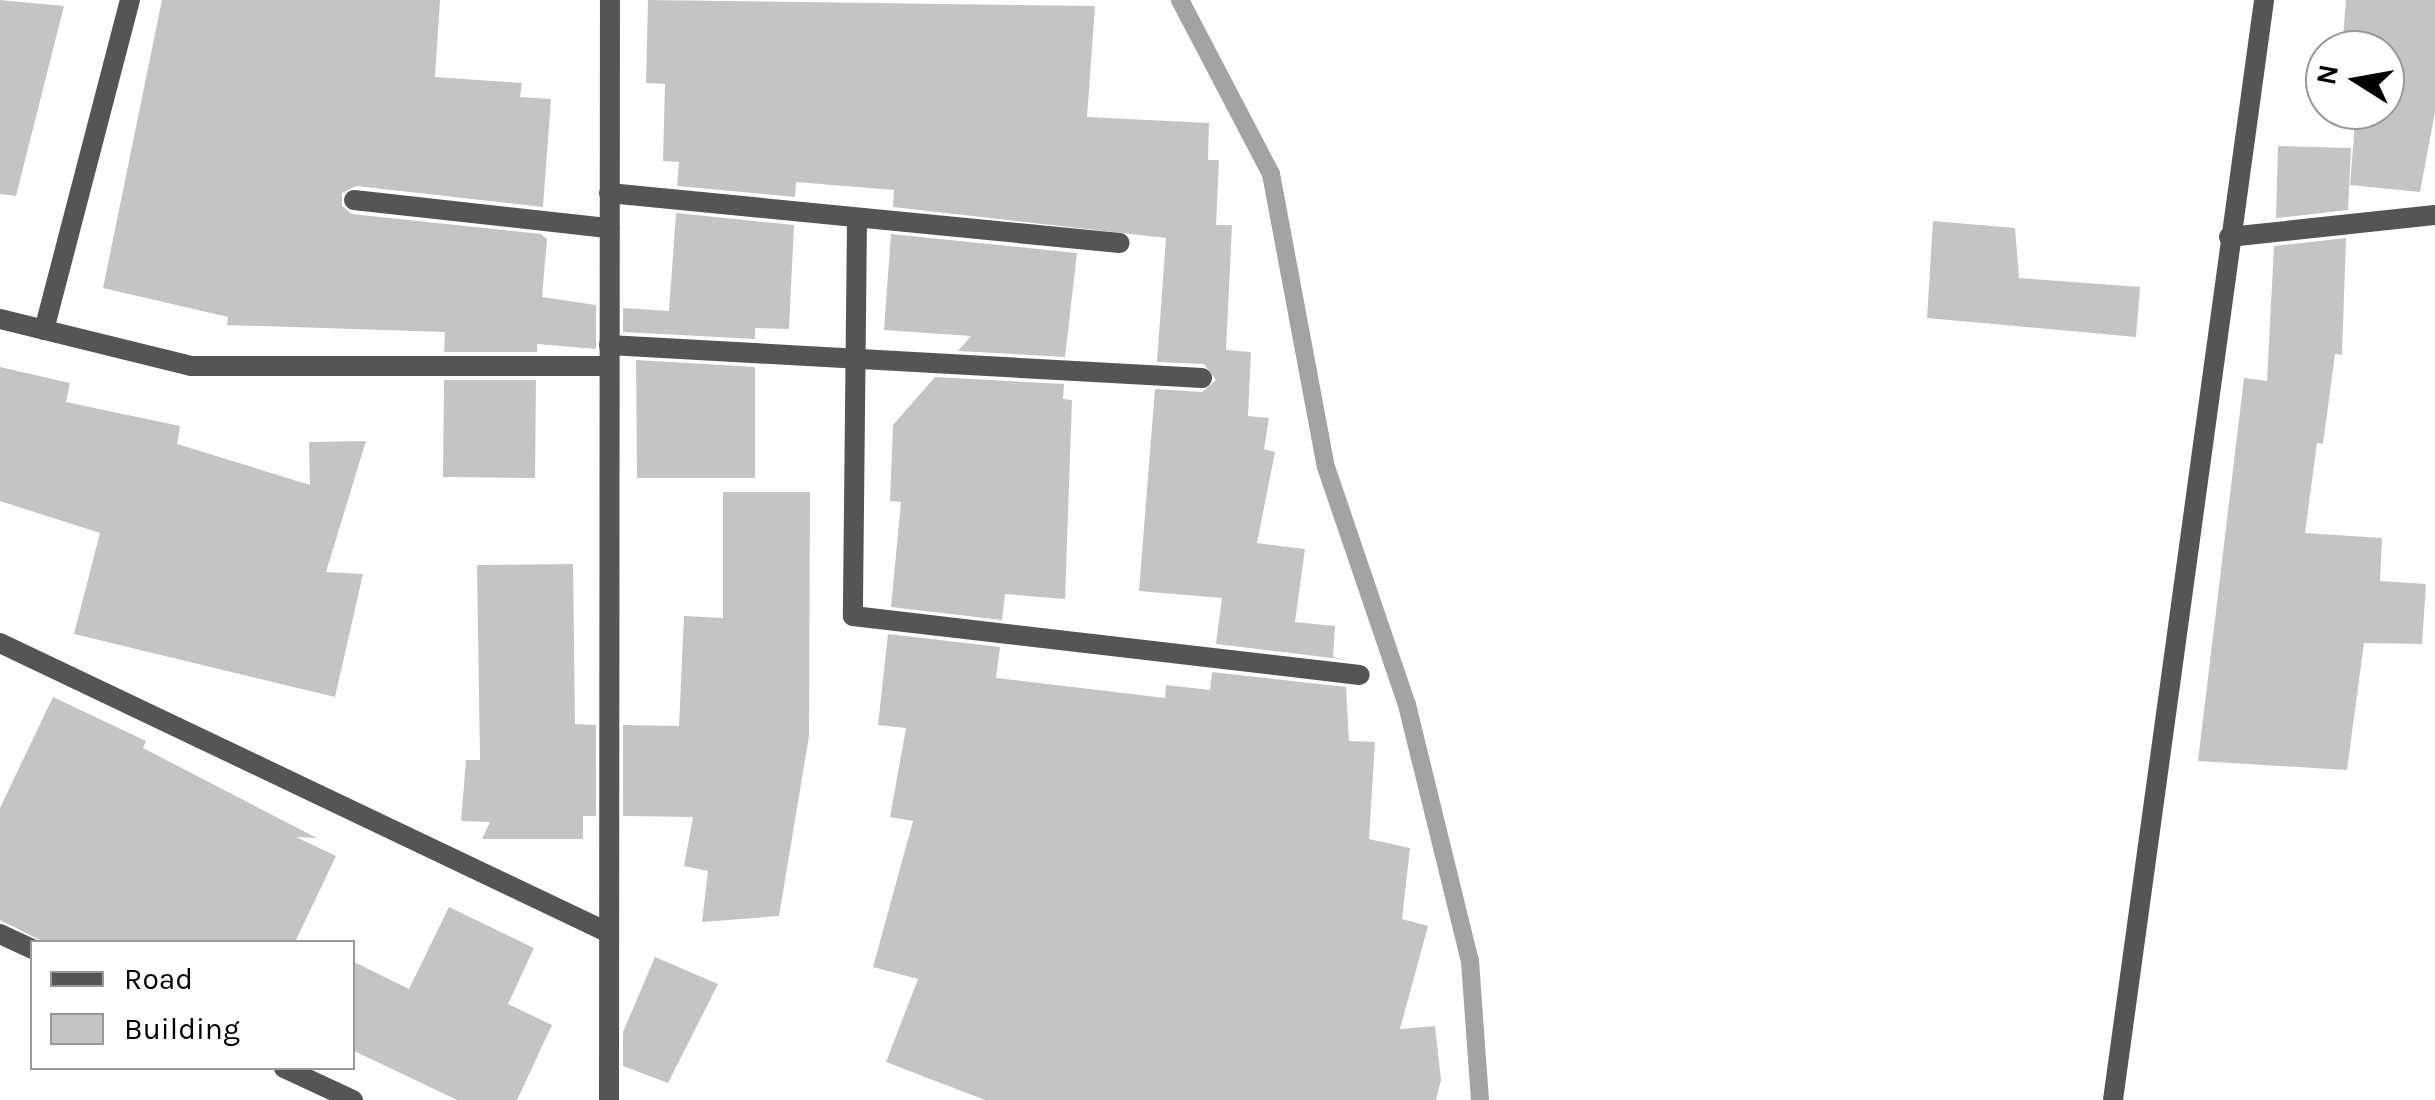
<!DOCTYPE html>
<style>
body{margin:0}
#map{position:relative;width:2435px;height:1100px;overflow:hidden;background:#fff;font-family:Karla,sans-serif}
div>[style]{position:absolute}
.stream>*{height:18px;margin:-9px;padding:0 9px;transform-origin:9px;border-radius:9px;background:#a3a3a3}
.building>*{inset:0;background:#c4c4c4}
.street>*{height:20px;margin:-10px;padding:0 10px;transform-origin:10px;border-radius:10px;background:#555}
span{translate:-50% -50%;white-space:nowrap;text-align:center;line-height:1.15;-webkit-text-stroke:10px #fff;paint-order:stroke}
.legend{position:absolute;left:30px;top:940px;width:325px;height:130px;box-sizing:border-box;background:#fff;border:2px solid #999;margin:0;padding:12px 18px;list-style:none;font-size:30px;color:#000}
.legend li{display:flex;align-items:center;gap:20px;height:50px}
.legend b{width:50px;border:2px solid #999}
.north{position:absolute;left:2305px;top:30px;width:100px;height:100px;box-sizing:border-box;background:#fff;border:2px solid #999;border-radius:50%;rotate:281deg;font-size:28px;font-weight:700;line-height:40px;text-align:center;color:#000}
.north::after{content:'';display:block;margin:auto;width:35px;height:45px;background:#000;clip-path:polygon(50% 0,100% 100%,50% 72%,0 100%)}
</style>
<div id="map">
<div class="stream">
<i style="left:1180px;top:0;width:196px;rotate:62.4deg"></i>
<i style="left:1271px;top:174px;width:298px;rotate:79.4deg"></i>
<i style="left:1326px;top:467px;width:251px;rotate:71.2deg"></i>
<i style="left:1407px;top:705px;width:264px;rotate:76.2deg"></i>
<i style="left:1470px;top:961px;width:139px;rotate:85.9deg"></i>
</div>
<div class="building">
<i style="clip-path:polygon(0 0,64px 6px,16px 196px,0 194px)"></i>
<i style="clip-path:polygon(162px 0,440px 0,435px 77px,522px 83px,520px 97px,551px 99px,543px 207px,356px 186px,342px 193px,342px 206px,352px 214px,541px 234px,547px 239px,542px 297px,596px 305px,596px 349px,537px 344px,537px 352px,444px 352px,445px 332px,227px 325px,228px 317px,103px 288px)"></i>
<i style="clip-path:polygon(648px 0,1095px 6px,1087px 117px,1209px 123px,1208px 160px,1219px 160px,1216px 225px,1232px 225px,1226px 350px,1251px 352px,1248px 416px,1269px 418px,1264px 449px,1275px 452px,1257px 543px,1305px 549px,1295px 622px,1335px 626px,1333px 657px,1348px 660px,1216px 644px,1222px 598px,1139px 591px,1155px 389px,1202px 392px,1216px 380px,1204px 364px,1157px 362px,1166px 238px,893px 207px,894px 190px,796px 182px,795px 197px,677px 186px,679px 162px,663px 161px,665px 84px,646px 83px)"></i>
<i style="clip-path:polygon(2346px 0,2435px 0,2435px 112px,2420px 192px,2350px 185px,2356px 110px,2385px 110px,2385px 50px,2342px 50px)"></i>
<i style="clip-path:polygon(2278px 146px,2351px 148px,2348px 210px,2276px 218px)"></i>
<i style="clip-path:polygon(676px 213px,794px 225px,789px 329px,755px 328px,755px 339px,623px 332px,623px 308px,669px 311px)"></i>
<i style="clip-path:polygon(1933px 221px,2015px 228px,2019px 278px,2140px 287px,2136px 337px,1927px 318px)"></i>
<i style="clip-path:polygon(891px 234px,1077px 253px,1065px 357px,958px 351px,971px 336px,884px 330px)"></i>
<i style="clip-path:polygon(2346px 238px,2342px 355px,2335px 354px,2323px 444px,2317px 443px,2305px 533px,2382px 538px,2380px 581px,2426px 584px,2422px 644px,2364px 643px,2347px 770px,2198px 761px,2244px 378px,2267px 381px,2274px 246px)"></i>
<i style="clip-path:polygon(636px 360px,755px 367px,755px 478px,637px 478px)"></i>
<i style="clip-path:polygon(0 367px,70px 383px,66px 402px,180px 426px,177px 444px,310px 485px,309px 442px,366px 441px,326px 572px,363px 574px,335px 697px,74px 634px,100px 533px,0 501px)"></i>
<i style="clip-path:polygon(935px 377px,1064px 384px,1063px 399px,1072px 400px,1065px 599px,1005px 594px,1002px 620px,891px 607px,901px 502px,890px 501px,893px 425px)"></i>
<i style="clip-path:polygon(444px 380px,536px 380px,535px 478px,443px 477px)"></i>
<i style="clip-path:polygon(723px 492px,810px 492px,809px 736px,779px 916px,702px 922px,708px 871px,684px 866px,693px 817px,623px 816px,623px 725px,679px 726px,684px 616px,723px 618px)"></i>
<i style="clip-path:polygon(573px 564px,575px 724px,596px 725px,596px 816px,583px 816px,583px 839px,482px 839px,490px 822px,461px 821px,466px 760px,480px 760px,477px 565px)"></i>
<i style="clip-path:polygon(888px 634px,1000px 647px,996px 678px,1165px 698px,1166px 685px,1210px 690px,1212px 672px,1346px 687px,1349px 741px,1375px 742px,1369px 839px,1410px 848px,1402px 919px,1428px 926px,1400px 1029px,1435px 1026px,1441px 1080px,1436px 1100px,985px 1100px,886px 1062px,918px 979px,873px 967px,913px 821px,890px 817px,906px 728px,878px 725px)"></i>
<i style="clip-path:polygon(53px 697px,146px 741px,143px 748px,317px 838px,296px 837px,336px 856px,295px 942px,44px 942px,0 920px,0 808px)"></i>
<i style="clip-path:polygon(449px 907px,534px 948px,508px 1004px,552px 1025px,517px 1100px,457px 1100px,352px 1050px,352px 961px,409px 989px)"></i>
<i style="clip-path:polygon(655px 957px,718px 984px,668px 1083px,623px 1066px,623px 1032px)"></i>
</div>
<div class="street">
<i style="left:609px;top:193px;width:513px;rotate:5.59deg"></i>
<i style="left:354px;top:200px;width:257px;rotate:6.3deg"></i>
<i style="left:857px;top:220px;width:396px;rotate:90.6deg"></i>
<i style="left:853px;top:616px;width:510px;rotate:6.64deg"></i>
<i style="left:2229px;top:237px;width:207px;rotate:-6.1deg"></i>
<i style="left:0;top:319px;width:197px;rotate:13.8deg"></i>
<i style="left:191px;top:366px;width:417px"></i>
<i style="left:44px;top:330px;width:341px;rotate:-75.4deg"></i>
<i style="left:609px;top:345px;width:594px;rotate:3.19deg"></i>
<i style="left:0;top:643px;width:672px;rotate:25.46deg"></i>
<i style="left:0;top:934px;width:35px;rotate:25deg"></i>
<i style="left:284px;top:1068px;width:76px;rotate:24.9deg"></i>
<i style="left:609px;top:1100px;width:1100px;rotate:-89.95deg"></i>
<i style="left:2113px;top:1100px;width:1110px;rotate:-82.18deg"></i>
</div>
<ul class="legend">
<li><b style="height:12px;background:#555"></b>Road</li>
<li><b style="height:28px;background:#c4c4c4"></b>Building</li>
</ul>
<div class="north">N</div>
</div>
